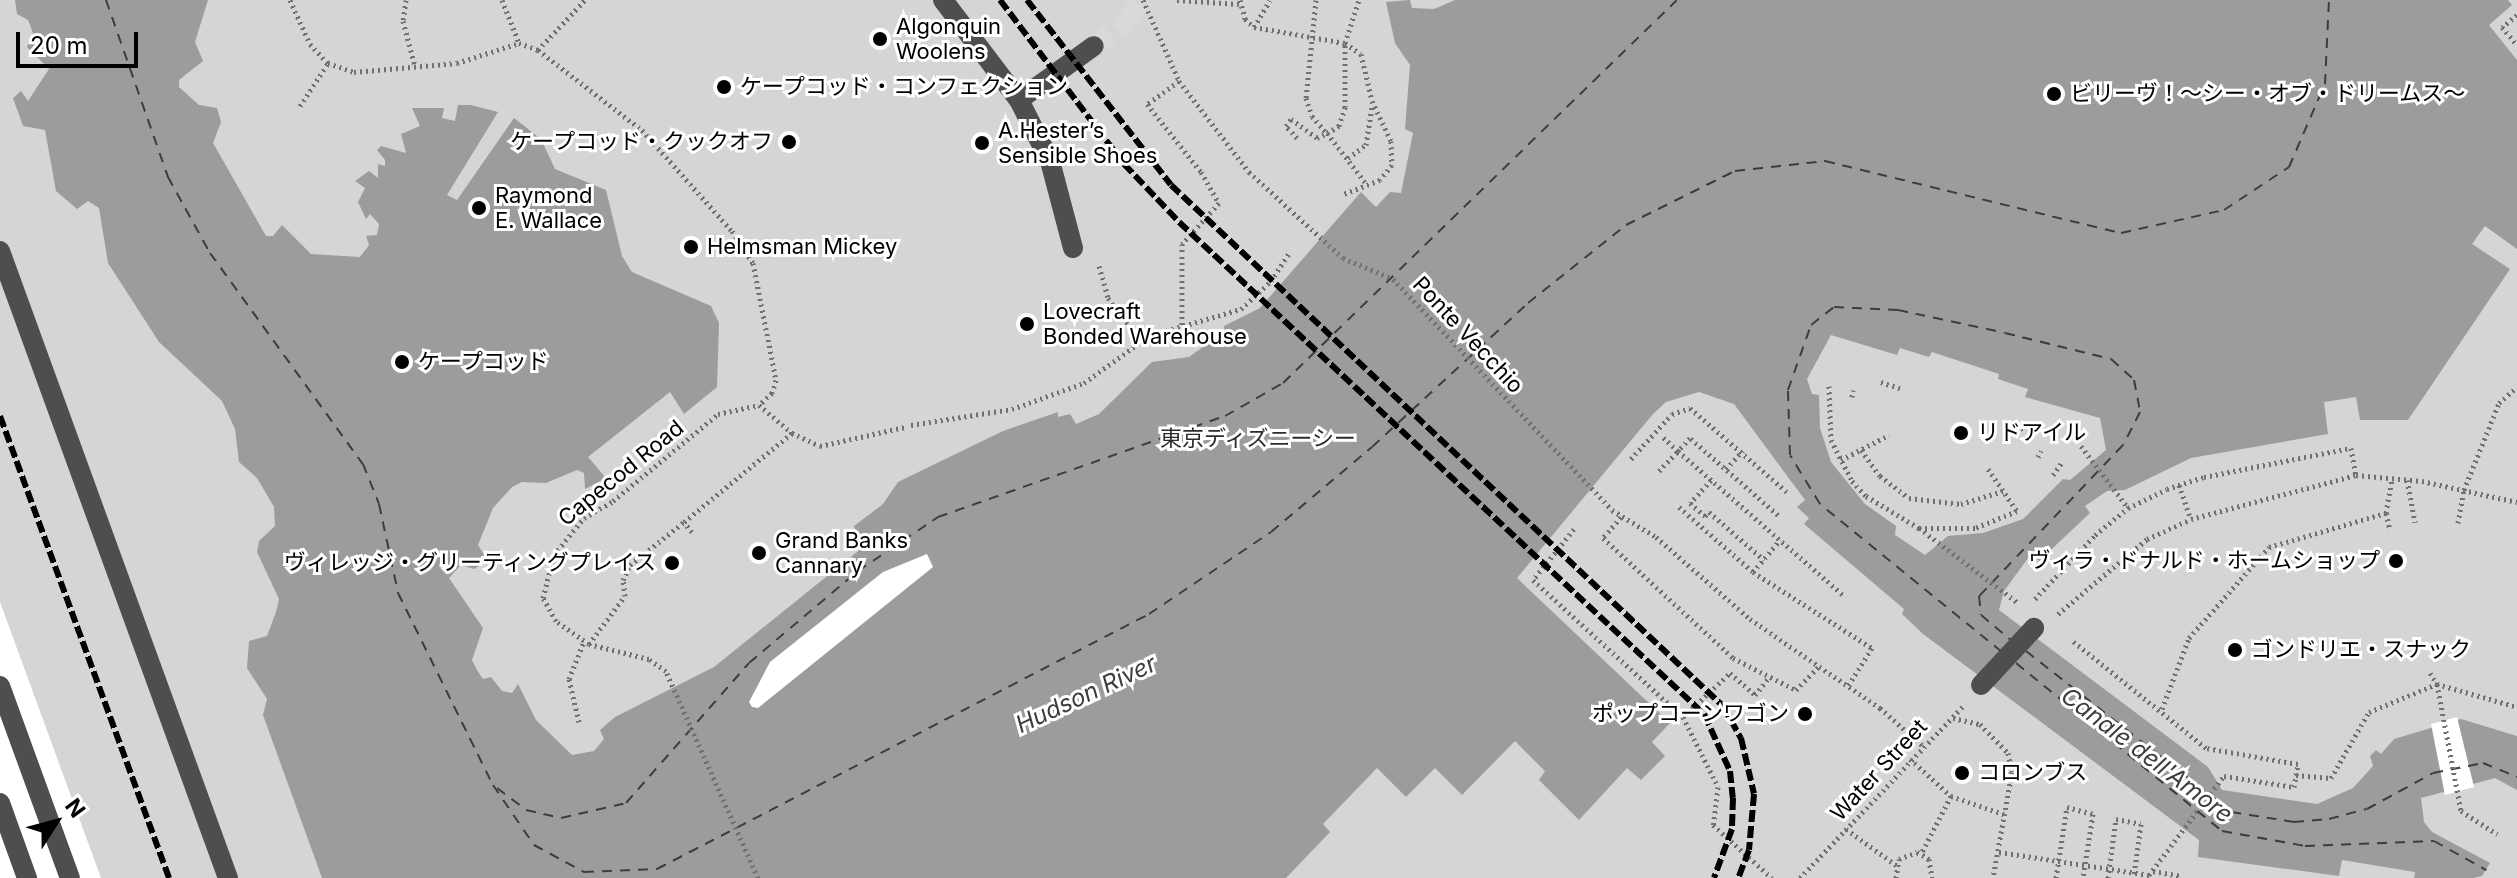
<!DOCTYPE html>
<meta charset="utf-8">
<style>
body{margin:0}
#map{position:relative;width:2517px;height:878px;overflow:hidden;background:#fff;font-family:Inter,"Noto Sans JP",sans-serif}
div>[style]{position:absolute}
.green>*{inset:0;background:#d5d5d5}
.water>*{inset:0;background:#9c9c9c}
.pier>*{inset:0;background:#fff}
.ferry>*{height:2px;margin-top:-1px;transform-origin:0;background:repeating-linear-gradient(90deg,#3d3d3d 0 10px,transparent 0 18px)}
.minor-tunnel>*{height:20px;margin-top:-10px;transform-origin:0;background:repeating-linear-gradient(90deg,#d9d9d9 0 20px,transparent 0 30px)}
.path>*{height:5px;margin-top:-2.5px;transform-origin:0;background:repeating-linear-gradient(90deg,#707070 0 2px,transparent 0 6px)}
.minor>*{height:20px;margin:-10px;padding:0 10px;transform-origin:10px;border-radius:10px;background:#4e4e4e}
.rail>*{height:6px;margin-top:-3px;transform-origin:0;background:repeating-linear-gradient(90deg,#000 0 12px,transparent 0 16px)}
.dots>*{width:22px;height:22px;translate:-50% -50%;box-sizing:border-box;border:4px solid #fff;border-radius:50%}
span{translate:-50% -50%;white-space:nowrap;text-align:center;line-height:1.15;-webkit-text-stroke:6px #fff;paint-order:stroke}
.poi-label{font-size:22px;color:#000}
.left{translate:0 -50%;text-align:left}
.right{translate:-100% -50%;text-align:right}
.street-label{font-size:22px;color:#000}
.park-label{font-size:22px;color:#2c2c2c}
.water-label{font-size:24px;color:#3d3d3d;font-style:italic}
.north{position:absolute;left:16px;top:782px;width:80px;height:80px;-webkit-text-stroke:6px #fff;paint-order:stroke;rotate:54deg;font-size:22px;font-weight:700;line-height:32px;text-align:center;color:#000}
.north::after{content:'';display:block;margin:auto;width:28px;height:36px;background:#000;clip-path:polygon(50% 0,100% 100%,50% 72%,0 100%)}
.scale{position:absolute;left:16px;top:32px;width:122px;height:36px;box-sizing:border-box;border:4px solid #000;border-top:0;padding-left:10px;font-size:24px;line-height:28px;white-space:nowrap;color:#000;-webkit-text-stroke:6px #fff;paint-order:stroke}
</style>
<div id="map">
<div class="green">
<i style="clip-path:polygon(0 0,2517px 0,2517px 878px,101px 878px,0 602px)"></i>
</div>
<div class="water">
<i style="clip-path:polygon(evenodd,15px 0,208px 0,195px 42px,203px 61px,179px 80px,179px 87px,199px 105px,217px 108px,221px 122px,213px 143px,266px 236px,273px 236px,282px 225px,311px 254px,360px 257px,369px 245px,366px 236px,377px 235px,379px 224px,370px 214px,366px 219px,358px 202px,365px 188px,355px 181px,369px 171px,378px 178px,378px 164px,385px 166px,385px 160px,377px 150px,381px 146px,406px 153px,401px 134px,420px 126px,412px 108px,444px 108px,442px 118px,455px 121px,458px 105px,471px 105px,498px 112px,447px 195px,457px 200px,514px 118px,541px 139px,555px 169px,606px 190px,622px 256px,632px 272px,711px 306px,719px 323px,717px 387px,684px 414px,670px 392px,588px 457px,606px 478px,585px 489px,584px 473px,577px 470px,546px 483px,522px 482px,512px 487px,493px 508px,478px 545px,488px 561px,474px 569px,461px 565px,449px 578px,483px 628px,472px 660px,477px 670px,483px 679px,491px 677px,502px 691px,512px 693px,518px 684px,536px 720px,572px 755px,594px 751px,604px 739px,600px 730px,615px 717px,714px 667px,862px 548px,854px 526px,883px 504px,898px 482px,1003px 431px,1058px 412px,1058px 417px,1070px 414px,1076px 424px,1099px 414px,1152px 362px,1189px 357px,1225px 331px,1224px 326px,1260px 308px,1361px 192px,1376px 207px,1390px 192px,1401px 193px,1413px 133px,1405px 129px,1410px 65px,1395px 43px,1386px 2px,1410px 0,1412px 8px,1434px 9px,1455px 0,2508px 0,2512px 5px,2489px 25px,2517px 60px,2517px 249px,2485px 226px,2472px 244px,2510px 269px,2408px 420px,2360px 420px,2356px 397px,2324px 402px,2328px 434px,2191px 458px,2125px 490px,2107px 491px,2085px 506px,2090px 513px,2039px 561px,2031px 554px,2004px 591px,1999px 610px,2208px 767px,2222px 790px,2317px 804px,2353px 788px,2373px 766px,2370px 756px,2376px 750px,2381px 754px,2394px 739px,2461px 719px,2517px 736px,2517px 790px,2495px 778px,2421px 798px,2424px 822px,2432px 832px,2490px 863px,2482px 876px,2473px 878px,2414px 878px,2415px 872px,2342px 860px,2339px 876px,2198px 857px,2199px 840px,1923px 634px,1902px 614px,1904px 609px,1804px 524px,1809px 518px,1797px 507px,1805px 500px,1734px 404px,1699px 392px,1666px 402px,1653px 414px,1517px 578px,1670px 723px,1652px 742px,1665px 756px,1641px 780px,1627px 768px,1579px 820px,1539px 780px,1545px 771px,1515px 741px,1462px 795px,1435px 768px,1406px 797px,1377px 768px,1323px 824px,1330px 832px,1286px 878px,322px 878px,263px 715px,267px 699px,247px 668px,249px 641px,267px 636px,276px 612px,279px 599px,257px 552px,259px 541px,275px 526px,274px 507px,257px 478px,239px 462px,235px 429px,222px 401px,159px 342px,108px 263px,99px 208px,88px 201px,77px 209px,56px 191px,45px 130px,23px 126px,13px 98px,21px 91px,28px 101px,49px 69px,27px 47px,33px 33px,28px 20px,17px 14px,15px 0,1831px 335px,1897px 355px,1900px 348px,1929px 357px,1932px 352px,1999px 374px,1998px 379px,2028px 389px,2025px 397px,2100px 418px,2106px 450px,2070px 480px,2063px 479px,2023px 519px,1983px 533px,1948px 536px,1925px 555px,1895px 535px,1896px 526px,1865px 504px,1831px 462px,1820px 428px,1819px 395px,1812px 394px,1807px 379px,1831px 335px)"></i>
</div>
<div class="pier">
<i style="clip-path:polygon(927px 554px,933px 567px,758px 708px,752px 707px,749px 702px,770px 662px,883px 572px)"></i>
<i style="clip-path:polygon(2457px 717px,2474px 787px,2445px 795px,2431px 724px)"></i>
</div>
<div class="ferry">
<i style="left:106px;top:0;width:188px;rotate:70.7deg"></i>
<i style="left:168px;top:177px;width:87px;rotate:61.1deg"></i>
<i style="left:210px;top:253px;width:261px;rotate:54.1deg"></i>
<i style="left:363px;top:464px;width:43px;rotate:68.2deg"></i>
<i style="left:379px;top:504px;width:91px;rotate:77.9deg"></i>
<i style="left:398px;top:593px;width:214px;rotate:63.7deg"></i>
<i style="left:493px;top:785px;width:73px;rotate:55.7deg"></i>
<i style="left:534px;top:845px;width:57px;rotate:28.4deg"></i>
<i style="left:584px;top:872px;width:73px;rotate:-2.4deg"></i>
<i style="left:657px;top:869px;width:554px;rotate:-27.4deg"></i>
<i style="left:1149px;top:614px;width:147px;rotate:-33.9deg"></i>
<i style="left:1271px;top:532px;width:132px;rotate:-40.1deg"></i>
<i style="left:1372px;top:447px;width:212px;rotate:-42.7deg"></i>
<i style="left:1528px;top:303px;width:125px;rotate:-38.5deg"></i>
<i style="left:1626px;top:225px;width:122px;rotate:-26.4deg"></i>
<i style="left:1735px;top:171px;width:91px;rotate:-6.3deg"></i>
<i style="left:1825px;top:161px;width:305px;rotate:13.7deg"></i>
<i style="left:2121px;top:233px;width:106px;rotate:-12.6deg"></i>
<i style="left:2224px;top:210px;width:78px;rotate:-33.5deg"></i>
<i style="left:2289px;top:167px;width:90px;rotate:-66.6deg"></i>
<i style="left:2325px;top:84px;width:84px;rotate:-87.3deg"></i>
<i style="left:2026px;top:651px;width:261px;rotate:38.1deg"></i>
<i style="left:2231px;top:812px;width:64px;rotate:9deg"></i>
<i style="left:2294px;top:822px;width:35px;rotate:-5deg"></i>
<i style="left:2329px;top:819px;width:39px;rotate:-15deg"></i>
<i style="left:2367px;top:809px;width:75px;rotate:-28.6deg"></i>
<i style="left:2433px;top:773px;width:51px;rotate:-11.3deg"></i>
<i style="left:2483px;top:763px;width:37px;rotate:22deg"></i>
<i style="left:2002px;top:652px;width:235px;rotate:-140.9deg"></i>
<i style="left:1820px;top:504px;width:57px;rotate:-121.5deg"></i>
<i style="left:1790px;top:455px;width:65px;rotate:-91.8deg"></i>
<i style="left:1788px;top:390px;width:69px;rotate:-70.5deg"></i>
<i style="left:1811px;top:325px;width:29px;rotate:-38deg"></i>
<i style="left:1834px;top:307px;width:64px;rotate:2.7deg"></i>
<i style="left:1898px;top:310px;width:109px;rotate:12.1deg"></i>
<i style="left:2005px;top:333px;width:109px;rotate:13.8deg"></i>
<i style="left:2111px;top:359px;width:31px;rotate:42deg"></i>
<i style="left:2134px;top:380px;width:33px;rotate:79deg"></i>
<i style="left:2140px;top:412px;width:37px;rotate:117deg"></i>
<i style="left:2123px;top:445px;width:209px;rotate:133.6deg"></i>
<i style="left:1979px;top:596px;width:19px;rotate:84deg"></i>
<i style="left:1981px;top:615px;width:39px;rotate:40deg"></i>
<i style="left:2016px;top:663px;width:266px;rotate:39.2deg"></i>
<i style="left:2222px;top:831px;width:84px;rotate:10.2deg"></i>
<i style="left:2305px;top:846px;width:129px;rotate:-2.2deg"></i>
<i style="left:2434px;top:841px;width:60px;rotate:29.1deg"></i>
<i style="left:497px;top:788px;width:36px;rotate:37deg"></i>
<i style="left:526px;top:810px;width:36px;rotate:13deg"></i>
<i style="left:561px;top:818px;width:67px;rotate:-13deg"></i>
<i style="left:626px;top:803px;width:186px;rotate:-48.7deg"></i>
<i style="left:749px;top:663px;width:143px;rotate:-40.2deg"></i>
<i style="left:858px;top:571px;width:97px;rotate:-34deg"></i>
<i style="left:938px;top:517px;width:304px;rotate:-19.4deg"></i>
<i style="left:1225px;top:416px;width:67px;rotate:-29.6deg"></i>
<i style="left:1283px;top:383px;width:549px;rotate:-44.19deg"></i>
</div>
<div class="minor-tunnel">
<i style="left:1094px;top:46px;width:42px;rotate:-36.3deg"></i>
<i style="left:1128px;top:21px;width:24px;rotate:-60deg"></i>
</div>
<div class="path">
<i style="left:290px;top:0;width:48px;rotate:65.6deg"></i>
<i style="left:310px;top:44px;width:26px;rotate:47deg"></i>
<i style="left:328px;top:63px;width:28px;rotate:19deg"></i>
<i style="left:354px;top:72px;width:103px;rotate:-5deg"></i>
<i style="left:457px;top:63px;width:65px;rotate:-17.9deg"></i>
<i style="left:519px;top:43px;width:20px;rotate:20deg"></i>
<i style="left:538px;top:50px;width:131px;rotate:37.6deg"></i>
<i style="left:642px;top:130px;width:135px;rotate:48.3deg"></i>
<i style="left:732px;top:231px;width:38px;rotate:57deg"></i>
<i style="left:753px;top:263px;width:119px;rotate:78.9deg"></i>
<i style="left:776px;top:380px;width:14px;rotate:107deg"></i>
<i style="left:772px;top:393px;width:18px;rotate:137deg"></i>
<i style="left:406px;top:0;width:21px;rotate:98deg"></i>
<i style="left:403px;top:21px;width:47px;rotate:75.1deg"></i>
<i style="left:502px;top:0;width:46px;rotate:68.4deg"></i>
<i style="left:1143px;top:0;width:89px;rotate:66deg"></i>
<i style="left:1179px;top:81px;width:115px;rotate:52.4deg"></i>
<i style="left:1249px;top:172px;width:127px;rotate:42.5deg"></i>
<i style="left:1343px;top:258px;width:54px;rotate:22.8deg"></i>
<i style="left:1393px;top:279px;width:318px;rotate:46.5deg"></i>
<i style="left:1612px;top:510px;width:52px;rotate:31.5deg"></i>
<i style="left:1656px;top:537px;width:125px;rotate:41.1deg"></i>
<i style="left:1750px;top:619px;width:158px;rotate:34.4deg"></i>
<i style="left:1880px;top:708px;width:56px;rotate:41.4deg"></i>
<i style="left:1177px;top:0;width:62px;rotate:3.7deg"></i>
<i style="left:1240px;top:0;width:20px;rotate:75deg"></i>
<i style="left:1245px;top:19px;width:12px;rotate:42deg"></i>
<i style="left:1254px;top:27px;width:31px;rotate:-59deg"></i>
<i style="left:1316px;top:0;width:99px;rotate:95.8deg"></i>
<i style="left:1306px;top:98px;width:19px;rotate:72deg"></i>
<i style="left:1312px;top:116px;width:23px;rotate:49deg"></i>
<i style="left:1327px;top:133px;width:14px;rotate:-30deg"></i>
<i style="left:1339px;top:126px;width:20px;rotate:-72deg"></i>
<i style="left:1345px;top:107px;width:64px;rotate:-90deg"></i>
<i style="left:1345px;top:43px;width:45px;rotate:-72deg"></i>
<i style="left:2517px;top:15px;width:19px;rotate:141deg"></i>
<i style="left:2502px;top:27px;width:23px;rotate:50deg"></i>
<i style="left:1254px;top:27px;width:92px;rotate:10deg"></i>
<i style="left:1345px;top:43px;width:19px;rotate:35deg"></i>
<i style="left:1361px;top:54px;width:48px;rotate:76.8deg"></i>
<i style="left:1372px;top:101px;width:44px;rotate:64.6deg"></i>
<i style="left:1391px;top:141px;width:24px;rotate:88deg"></i>
<i style="left:1392px;top:165px;width:19px;rotate:129deg"></i>
<i style="left:1380px;top:180px;width:40px;rotate:159deg"></i>
<i style="left:538px;top:50px;width:69px;rotate:-46.8deg"></i>
<i style="left:1179px;top:81px;width:39px;rotate:144deg"></i>
<i style="left:1147px;top:104px;width:87px;rotate:51.5deg"></i>
<i style="left:1201px;top:172px;width:36px;rotate:60deg"></i>
<i style="left:1219px;top:203px;width:55px;rotate:132.1deg"></i>
<i style="left:1182px;top:244px;width:84px;rotate:90deg"></i>
<i style="left:300px;top:106px;width:51px;rotate:-56.9deg"></i>
<i style="left:1297px;top:138px;width:16px;rotate:-133deg"></i>
<i style="left:1286px;top:126px;width:9px;rotate:-54deg"></i>
<i style="left:1291px;top:119px;width:32px;rotate:36deg"></i>
<i style="left:1317px;top:138px;width:11px;rotate:-27deg"></i>
<i style="left:1327px;top:133px;width:62px;rotate:52.2deg"></i>
<i style="left:1348px;top:158px;width:22px;rotate:-36deg"></i>
<i style="left:1366px;top:145px;width:39px;rotate:-81deg"></i>
<i style="left:1099px;top:266px;width:33px;rotate:74deg"></i>
<i style="left:1108px;top:298px;width:54px;rotate:52.5deg"></i>
<i style="left:1881px;top:382px;width:22px;rotate:18deg"></i>
<i style="left:1829px;top:386px;width:54px;rotate:87.9deg"></i>
<i style="left:1831px;top:440px;width:46px;rotate:62.9deg"></i>
<i style="left:1852px;top:481px;width:21px;rotate:47deg"></i>
<i style="left:1866px;top:496px;width:62px;rotate:31.1deg"></i>
<i style="left:1852px;top:397px;width:7px;rotate:-82deg"></i>
<i style="left:759px;top:405px;width:43px;rotate:40.3deg"></i>
<i style="left:792px;top:433px;width:31px;rotate:25deg"></i>
<i style="left:820px;top:446px;width:87px;rotate:-12.6deg"></i>
<i style="left:2004px;top:423px;width:21px;rotate:17deg"></i>
<i style="left:911px;top:425px;width:102px;rotate:-9deg"></i>
<i style="left:1012px;top:409px;width:77px;rotate:-19.9deg"></i>
<i style="left:1084px;top:383px;width:80px;rotate:-35.9deg"></i>
<i style="left:1149px;top:336px;width:96px;rotate:-16.4deg"></i>
<i style="left:1241px;top:309px;width:41px;rotate:-43deg"></i>
<i style="left:1271px;top:281px;width:33px;rotate:-57deg"></i>
<i style="left:2081px;top:446px;width:78px;rotate:52.8deg"></i>
<i style="left:1861px;top:450px;width:32px;rotate:54deg"></i>
<i style="left:1880px;top:476px;width:36px;rotate:37deg"></i>
<i style="left:1909px;top:498px;width:52px;rotate:6.6deg"></i>
<i style="left:1961px;top:504px;width:44px;rotate:-17.2deg"></i>
<i style="left:2038px;top:457px;width:7px;rotate:-63deg"></i>
<i style="left:1631px;top:459px;width:61px;rotate:-47.7deg"></i>
<i style="left:1672px;top:414px;width:19px;rotate:-18deg"></i>
<i style="left:1690px;top:408px;width:128px;rotate:40.9deg"></i>
<i style="left:1841px;top:460px;width:54px;rotate:-27.5deg"></i>
<i style="left:1726px;top:469px;width:25px;rotate:-47deg"></i>
<i style="left:1988px;top:469px;width:51px;rotate:55.4deg"></i>
<i style="left:2017px;top:511px;width:45px;rotate:158deg"></i>
<i style="left:1975px;top:528px;width:56px;rotate:180deg"></i>
<i style="left:1919px;top:528px;width:123px;rotate:37.1deg"></i>
<i style="left:1659px;top:471px;width:28px;rotate:-46deg"></i>
<i style="left:1678px;top:451px;width:21px;rotate:-137deg"></i>
<i style="left:2053px;top:475px;width:16px;rotate:-55deg"></i>
<i style="left:1711px;top:480px;width:31px;rotate:132deg"></i>
<i style="left:1690px;top:503px;width:20px;rotate:41deg"></i>
<i style="left:1705px;top:516px;width:6px;rotate:-45deg"></i>
<i style="left:1709px;top:512px;width:73px;rotate:41.1deg"></i>
<i style="left:2407px;top:480px;width:43px;rotate:79.2deg"></i>
<i style="left:2179px;top:485px;width:36px;rotate:71deg"></i>
<i style="left:1679px;top:507px;width:98px;rotate:41.3deg"></i>
<i style="left:1753px;top:572px;width:141px;rotate:32.6deg"></i>
<i style="left:1872px;top:648px;width:45px;rotate:122.3deg"></i>
<i style="left:2386px;top:513px;width:18px;rotate:77deg"></i>
<i style="left:1778px;top:515px;width:117px;rotate:-138.8deg"></i>
<i style="left:1690px;top:438px;width:18px;rotate:133deg"></i>
<i style="left:1678px;top:451px;width:219px;rotate:41.1deg"></i>
<i style="left:1621px;top:517px;width:28px;rotate:131deg"></i>
<i style="left:1603px;top:538px;width:177px;rotate:42.7deg"></i>
<i style="left:1733px;top:658px;width:71px;rotate:26.9deg"></i>
<i style="left:1796px;top:690px;width:32px;rotate:-46deg"></i>
<i style="left:2458px;top:523px;width:34px;rotate:-80deg"></i>
<i style="left:2464px;top:490px;width:94px;rotate:-68.1deg"></i>
<i style="left:2499px;top:403px;width:24px;rotate:-42deg"></i>
<i style="left:1574px;top:529px;width:65px;rotate:128.8deg"></i>
<i style="left:1533px;top:580px;width:203px;rotate:42.4deg"></i>
<i style="left:1683px;top:717px;width:78px;rotate:63.4deg"></i>
<i style="left:1718px;top:787px;width:38px;rotate:97deg"></i>
<i style="left:1713px;top:825px;width:79px;rotate:41.9deg"></i>
<i style="left:692px;top:532px;width:13px;rotate:-129deg"></i>
<i style="left:684px;top:522px;width:140px;rotate:-39.5deg"></i>
<i style="left:1753px;top:572px;width:42px;rotate:-49.8deg"></i>
<i style="left:2035px;top:599px;width:88px;rotate:-46.8deg"></i>
<i style="left:2095px;top:535px;width:43px;rotate:-39.3deg"></i>
<i style="left:2128px;top:508px;width:43px;rotate:-26deg"></i>
<i style="left:2167px;top:489px;width:39px;rotate:-18deg"></i>
<i style="left:2204px;top:477px;width:150px;rotate:-11.2deg"></i>
<i style="left:2351px;top:448px;width:27px;rotate:80deg"></i>
<i style="left:2058px;top:614px;width:116px;rotate:-40.1deg"></i>
<i style="left:2147px;top:539px;width:48px;rotate:-24.4deg"></i>
<i style="left:2191px;top:519px;width:171px;rotate:-14.9deg"></i>
<i style="left:2356px;top:475px;width:66px;rotate:5.2deg"></i>
<i style="left:2422px;top:481px;width:97px;rotate:12.5deg"></i>
<i style="left:589px;top:644px;width:60px;rotate:-53.1deg"></i>
<i style="left:625px;top:596px;width:16px;rotate:-97deg"></i>
<i style="left:623px;top:580px;width:17px;rotate:-65deg"></i>
<i style="left:630px;top:565px;width:69px;rotate:-38.5deg"></i>
<i style="left:2430px;top:673px;width:13px;rotate:58deg"></i>
<i style="left:2437px;top:684px;width:129px;rotate:79.3deg"></i>
<i style="left:2461px;top:811px;width:43px;rotate:32.6deg"></i>
<i style="left:2162px;top:709px;width:76px;rotate:-69.2deg"></i>
<i style="left:2189px;top:638px;width:121px;rotate:-48.7deg"></i>
<i style="left:2269px;top:547px;width:122px;rotate:-16.2deg"></i>
<i style="left:2386px;top:513px;width:35px;rotate:-80deg"></i>
<i style="left:1683px;top:717px;width:64px;rotate:-43.1deg"></i>
<i style="left:1730px;top:673px;width:33px;rotate:41deg"></i>
<i style="left:1755px;top:695px;width:21px;rotate:-51deg"></i>
<i style="left:1953px;top:718px;width:28px;rotate:13deg"></i>
<i style="left:1980px;top:724px;width:40px;rotate:46deg"></i>
<i style="left:2008px;top:753px;width:19px;rotate:78deg"></i>
<i style="left:2012px;top:772px;width:108px;rotate:100.2deg"></i>
<i style="left:579px;top:722px;width:44px;rotate:-103.1deg"></i>
<i style="left:569px;top:679px;width:41px;rotate:-68.5deg"></i>
<i style="left:1910px;top:759px;width:55px;rotate:42.1deg"></i>
<i style="left:1951px;top:796px;width:65px;rotate:117.3deg"></i>
<i style="left:2296px;top:775px;width:35px;rotate:5deg"></i>
<i style="left:2331px;top:778px;width:76px;rotate:-60.1deg"></i>
<i style="left:2369px;top:712px;width:74px;rotate:-22.4deg"></i>
<i style="left:2437px;top:684px;width:83px;rotate:16deg"></i>
<i style="left:1951px;top:796px;width:58px;rotate:19.1deg"></i>
<i style="left:1846px;top:829px;width:62px;rotate:35.8deg"></i>
<i style="left:1999px;top:852px;width:152px;rotate:8.7deg"></i>
<i style="left:2149px;top:875px;width:124px;rotate:-52.9deg"></i>
<i style="left:2224px;top:776px;width:71px;rotate:8.9deg"></i>
<i style="left:2294px;top:787px;width:23px;rotate:-80deg"></i>
<i style="left:2298px;top:764px;width:93px;rotate:-170.1deg"></i>
<i style="left:2206px;top:748px;width:171px;rotate:-141.2deg"></i>
<i style="left:2153px;top:871px;width:29px;rotate:10deg"></i>
<i style="left:758px;top:878px;width:227px;rotate:-114deg"></i>
<i style="left:666px;top:671px;width:21px;rotate:-145deg"></i>
<i style="left:649px;top:659px;width:62px;rotate:-166deg"></i>
<i style="left:589px;top:644px;width:40px;rotate:-145.1deg"></i>
<i style="left:556px;top:621px;width:26px;rotate:-119deg"></i>
<i style="left:543px;top:598px;width:44px;rotate:-75.7deg"></i>
<i style="left:554px;top:555px;width:48px;rotate:-51deg"></i>
<i style="left:584px;top:518px;width:34px;rotate:-30deg"></i>
<i style="left:613px;top:501px;width:136px;rotate:-39.6deg"></i>
<i style="left:718px;top:414px;width:42px;rotate:-12.4deg"></i>
<i style="left:1800px;top:878px;width:236px;rotate:-46.5deg"></i>
<i style="left:1896px;top:878px;width:19px;rotate:-81deg"></i>
<i style="left:1899px;top:859px;width:19px;rotate:-21deg"></i>
<i style="left:1917px;top:852px;width:14px;rotate:30deg"></i>
<i style="left:1929px;top:859px;width:19px;rotate:81deg"></i>
<i style="left:2056px;top:878px;width:72px;rotate:-81.2deg"></i>
<i style="left:2067px;top:807px;width:27px;rotate:15deg"></i>
<i style="left:2093px;top:814px;width:65px;rotate:98.9deg"></i>
<i style="left:2108px;top:878px;width:60px;rotate:-82.3deg"></i>
<i style="left:2116px;top:819px;width:25px;rotate:11deg"></i>
<i style="left:2141px;top:824px;width:51px;rotate:97.8deg"></i>
</div>
<div class="minor">
<i style="left:943px;top:0;width:126px;rotate:52.8deg"></i>
<i style="left:1019px;top:100px;width:68px;rotate:63.1deg"></i>
<i style="left:1050px;top:161px;width:90px;rotate:75.2deg"></i>
<i style="left:1019px;top:100px;width:92px;rotate:-35.8deg"></i>
<i style="left:0;top:251px;width:667px;rotate:70.02deg"></i>
<i style="left:1981px;top:685px;width:78px;rotate:-47.1deg"></i>
<i style="left:0;top:686px;width:204px;rotate:70deg"></i>
<i style="left:0;top:803px;width:80px;rotate:70.2deg"></i>
</div>
<div class="rail">
<i style="left:1000px;top:0;width:206px;rotate:52.9deg"></i>
<i style="left:1124px;top:164px;width:80px;rotate:46.5deg"></i>
<i style="left:1179px;top:222px;width:720px;rotate:43.14deg"></i>
<i style="left:1704px;top:714px;width:63px;rotate:65.5deg"></i>
<i style="left:1730px;top:771px;width:27px;rotate:84deg"></i>
<i style="left:1733px;top:798px;width:31px;rotate:92deg"></i>
<i style="left:1732px;top:829px;width:52px;rotate:110.2deg"></i>
<i style="left:1027px;top:0;width:234px;rotate:52.1deg"></i>
<i style="left:1171px;top:185px;width:759px;rotate:43.35deg"></i>
<i style="left:1723px;top:706px;width:37px;rotate:61deg"></i>
<i style="left:1741px;top:738px;width:57px;rotate:76.9deg"></i>
<i style="left:1754px;top:794px;width:56px;rotate:95.1deg"></i>
<i style="left:1749px;top:850px;width:30px;rotate:111deg"></i>
<i style="left:0;top:416px;width:492px;rotate:69.9deg"></i>
</div>
<div class="dots">
<i style="left:880px;top:39px;background:#000"></i>
<i style="left:724px;top:87px;background:#000"></i>
<i style="left:2054px;top:94px;background:#000"></i>
<i style="left:789px;top:142px;background:#000"></i>
<i style="left:982px;top:143px;background:#000"></i>
<i style="left:479px;top:208px;background:#000"></i>
<i style="left:691px;top:247px;background:#000"></i>
<i style="left:1027px;top:324px;background:#000"></i>
<i style="left:402px;top:362px;background:#000"></i>
<i style="left:1961px;top:433px;background:#000"></i>
<i style="left:759px;top:553px;background:#000"></i>
<i style="left:2396px;top:561px;background:#000"></i>
<i style="left:672px;top:563px;background:#000"></i>
<i style="left:2235px;top:650px;background:#000"></i>
<i style="left:1805px;top:714px;background:#000"></i>
<i style="left:1962px;top:773px;background:#000"></i>
</div>
<div class="poi-label">
<span class="left" style="left:896px;top:39px">Algonquin<br>Woolens</span>
<span class="left" style="left:740px;top:87px">ケープコッド・コンフェクション</span>
<span class="left" style="left:2070px;top:94px">ビリーヴ！～シー・オブ・ドリームス～</span>
<span class="left" style="left:998px;top:143px">A.Hester’s<br>Sensible Shoes</span>
<span class="right" style="left:773px;top:142px">ケープコッド・クックオフ</span>
<span class="left" style="left:495px;top:208px">Raymond<br>E. Wallace</span>
<span class="left" style="left:707px;top:247px">Helmsman Mickey</span>
<span class="left" style="left:1043px;top:324px">Lovecraft<br>Bonded Warehouse</span>
<span class="left" style="left:418px;top:362px">ケープコッド</span>
<span class="left" style="left:1977px;top:433px">リドアイル</span>
<span class="left" style="left:775px;top:553px">Grand Banks<br>Cannary</span>
<span class="right" style="left:2380px;top:561px">ヴィラ・ドナルド・ホームショップ</span>
<span class="right" style="left:656px;top:563px">ヴィレッジ・グリーティングプレイス</span>
<span class="left" style="left:2251px;top:650px">ゴンドリエ・スナック</span>
<span class="right" style="left:1789px;top:714px">ポップコーンワゴン</span>
<span class="left" style="left:1978px;top:773px">コロンブス</span>
</div>
<div class="street-label">
<span style="left:1468px;top:335px;rotate:47deg">Ponte Vecchio</span>
<span style="left:621px;top:473px;rotate:-39deg">Capecod Road</span>
<span style="left:1879px;top:770px;rotate:-47deg">Water Street</span>
</div>
<div class="park-label">
<span style="left:1258px;top:439px">東京ディズニーシー</span>
</div>
<div class="water-label">
<span style="left:1086px;top:694px;rotate:-25deg">Hudson River</span>
<span style="left:2147px;top:755px;rotate:37deg">Canale dell'Amore</span>
</div>
<div class="north">N</div>
<div class="scale">20 m</div>
</div>
